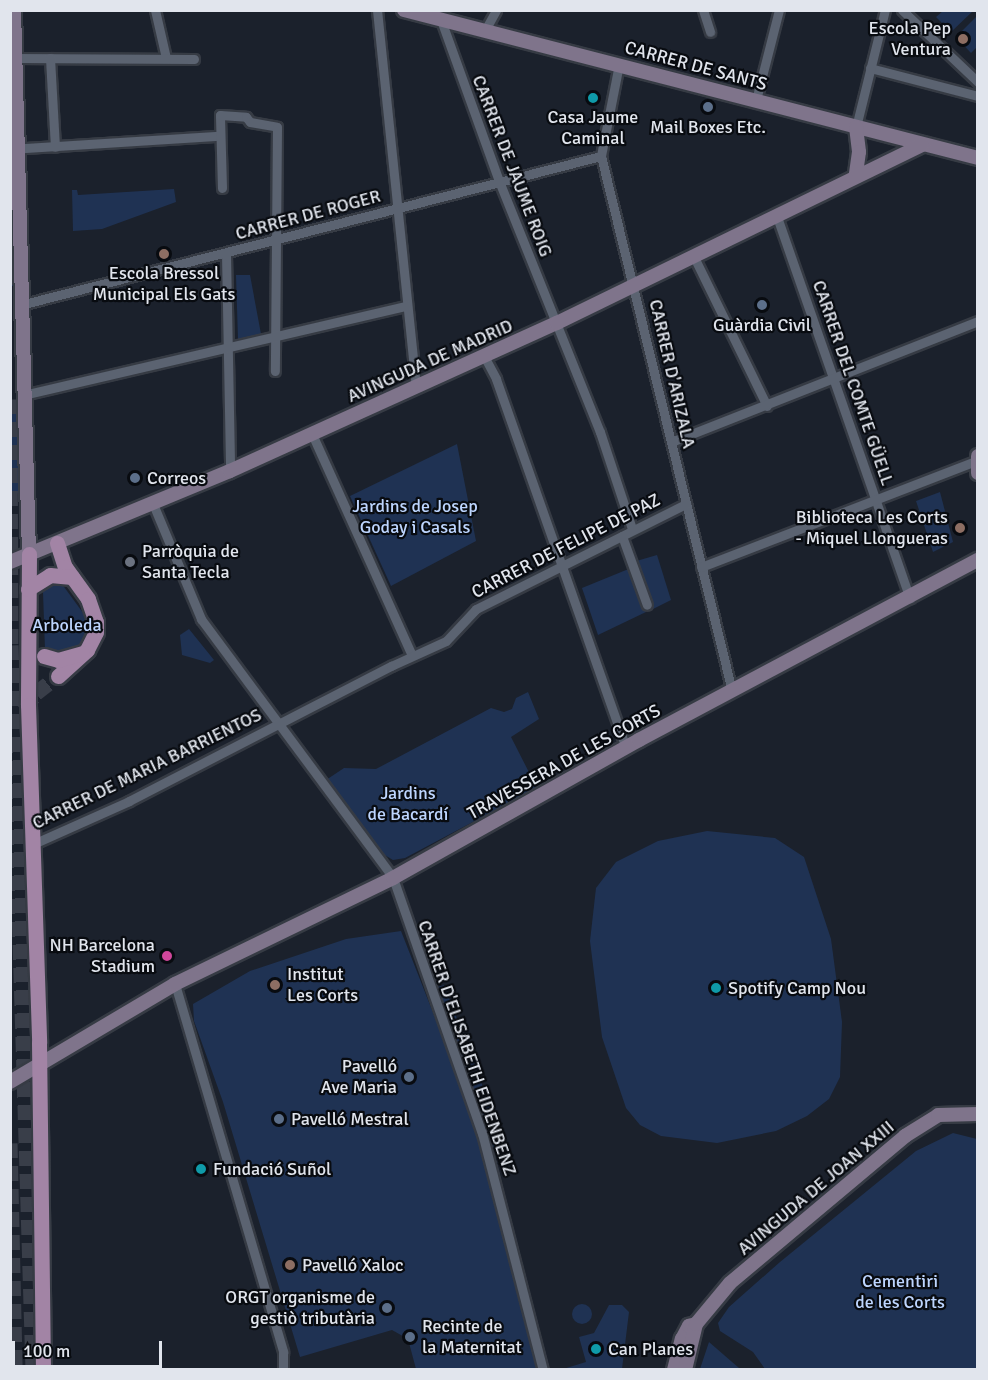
<!DOCTYPE html>
<meta charset="utf-8">
<style>
body{margin:0}
#map{position:relative;width:988px;height:1380px;overflow:hidden;background:#1b212c;font-family:Signika,sans-serif}
div>[style]{position:absolute}
.green>*{inset:0;background:#1f3253}
.round{border-radius:50%}
.primary-tunnel>*{height:15px;margin-top:-7.5px;transform-origin:0;background:repeating-linear-gradient(90deg,#393e49 0 15px,transparent 0 23px)}
.roads{filter:drop-shadow(2px 0 #363b44) drop-shadow(-2px 0 #363b44) drop-shadow(0 2px #363b44) drop-shadow(0 -2px #363b44)}
.street>*{height:9px;margin:-4.5px;padding:0 4.5px;transform-origin:4.5px;border-radius:4.5px;background:#5b6371}
.secondary>*{height:14px;margin:-7px;padding:0 7px;transform-origin:7px;border-radius:7px;background:#7f748b}
.primary>*{height:15px;margin:-7.5px;padding:0 7.5px;transform-origin:7.5px;border-radius:7.5px;background:#a284a5}
.dots>*{width:16px;height:16px;translate:-50% -50%;box-sizing:border-box;border:3px solid #080b10;border-radius:50%}
span{translate:-50% -50%;white-space:nowrap;text-align:center;line-height:1.15;-webkit-text-stroke:4.5px #080b10;paint-order:stroke}
.poi-label{font-size:18px;color:#e1e5ed}
.right{translate:-100% -50%;text-align:right}
.left{translate:0 -50%;text-align:left}
.street-label{font-size:18px;color:#e1e5ed}
.park-label{font-size:18px;color:#bdd5fe}
.frame{position:absolute;inset:0;border:12px solid #e1e5ed;pointer-events:none}
.scale{position:absolute;left:12px;top:1341px;width:150px;height:27px;box-sizing:border-box;border:3px solid #e1e5ed;border-top:0;padding-left:8px;font-size:18px;line-height:21px;white-space:nowrap;color:#e1e5ed;-webkit-text-stroke:4px #080b10;paint-order:stroke}
</style>
<div id="map">
<div class="green">
<i style="clip-path:polygon(943px 11px,943px 10px,973px 11px,951px 32px,936px 17px)"></i>
<i style="clip-path:polygon(977px 16px,977px 47px,971px 53px,956px 37px)"></i>
<i style="clip-path:polygon(10px 163px,15px 279px,15px 286px,10px 286px)"></i>
<i style="clip-path:polygon(174px 189px,176px 202px,102px 229px,73px 231px,72px 190px,77px 190px,78px 195px)"></i>
<i style="clip-path:polygon(236px 275px,250px 275px,261px 334px,238px 340px)"></i>
<i style="clip-path:polygon(20px 405px,24px 495px,11px 492px,10px 409px)"></i>
<i style="clip-path:polygon(457px 444px,476px 541px,391px 586px,350px 496px)"></i>
<i style="clip-path:polygon(940px 492px,953px 542px,933px 552px,916px 501px)"></i>
<i style="clip-path:polygon(657px 555px,671px 600px,651px 610px,633px 562px)"></i>
<i style="clip-path:polygon(631px 568px,646px 612px,598px 635px,582px 588px)"></i>
<i style="clip-path:polygon(59px 580px,89px 621px,82px 645px,57px 654px,45px 650px,43px 592px,45px 587px)"></i>
<i style="clip-path:polygon(189px 629px,214px 660px,210px 663px,182px 655px,180px 635px)"></i>
<i style="clip-path:polygon(528px 692px,539px 719px,511px 737px,537px 788px,405px 858px,393px 860px,383px 854px,326px 780px,344px 768px,376px 769px,491px 708px,504px 712px,512px 709px,516px 698px)"></i>
<i style="clip-path:polygon(707px 831px,775px 838px,804px 857px,831px 939px,842px 1022px,840px 1077px,829px 1099px,807px 1116px,776px 1131px,717px 1143px,661px 1136px,640px 1125px,626px 1108px,602px 1037px,590px 941px,596px 888px,616px 862px,658px 841px)"></i>
<i style="clip-path:polygon(401px 931px,463px 1089px,496px 1203px,537px 1369px,416px 1369px,408px 1339px,392px 1330px,300px 1357px,223px 1102px,194px 1021px,193px 1004px,250px 971px,346px 939px)"></i>
<i style="clip-path:polygon(444px 985px,475px 1065px,465px 1069px,434px 988px)"></i>
<i style="clip-path:polygon(480px 1079px,504px 1146px,492px 1149px,470px 1082px)"></i>
<i style="clip-path:polygon(953px 1133px,977px 1139px,977px 1369px,765px 1369px,753px 1352px,720px 1331px,718px 1323px,729px 1307px,780px 1262px,916px 1151px)"></i>
<i class="round" style="left:572px;top:1304px;width:20px;height:20px"></i>
<i style="clip-path:polygon(609px 1305px,622px 1305px,629px 1312px,622px 1369px,563px 1369px,586px 1362px,579px 1337px,594px 1333px)"></i>
<i style="clip-path:polygon(709px 1342px,739px 1368px,739px 1369px,700px 1369px)"></i>
</div>
<div class="primary-tunnel">
<i style="left:10px;top:399px;width:246px;rotate:89.8deg"></i>
<i style="left:11px;top:645px;width:725px;rotate:88.26deg"></i>
<i style="left:24px;top:710px;width:21px;rotate:-55deg"></i>
<i style="left:36px;top:693px;width:28px;rotate:-38deg"></i>
<i style="left:10px;top:1143px;width:227px;rotate:88.7deg"></i>
</div>
<div class="roads">
<div class="street">
<i style="left:155px;top:10px;width:49px;rotate:77.1deg"></i>
<i style="left:377px;top:10px;width:379px;rotate:84.1deg"></i>
<i style="left:703px;top:10px;width:23px;rotate:72deg"></i>
<i style="left:902px;top:10px;width:105px;rotate:43.5deg"></i>
<i style="left:441px;top:20px;width:171px;rotate:70.2deg"></i>
<i style="left:499px;top:181px;width:271px;rotate:68.1deg"></i>
<i style="left:600px;top:432px;width:102px;rotate:71.7deg"></i>
<i style="left:484px;top:32px;width:25px;rotate:-61deg"></i>
<i style="left:15px;top:58px;width:179px;rotate:0.3deg"></i>
<i style="left:50px;top:58px;width:89px;rotate:86.8deg"></i>
<i style="left:619px;top:64px;width:94px;rotate:101.1deg"></i>
<i style="left:601px;top:156px;width:551px;rotate:76.24deg"></i>
<i style="left:870px;top:68px;width:112px;rotate:14.5deg"></i>
<i style="left:756px;top:100px;width:93px;rotate:-75.7deg"></i>
<i style="left:856px;top:127px;width:121px;rotate:-76.1deg"></i>
<i style="left:10px;top:149px;width:209px;rotate:-3.6deg"></i>
<i style="left:222px;top:188px;width:73px;rotate:-91.6deg"></i>
<i style="left:220px;top:115px;width:26px;rotate:4deg"></i>
<i style="left:246px;top:117px;width:6px;rotate:51deg"></i>
<i style="left:250px;top:122px;width:27px;rotate:10deg"></i>
<i style="left:277px;top:127px;width:244px;rotate:90.5deg"></i>
<i style="left:776px;top:214px;width:407px;rotate:70.8deg"></i>
<i style="left:226px;top:254px;width:217px;rotate:88.9deg"></i>
<i style="left:693px;top:255px;width:168px;rotate:63.9deg"></i>
<i style="left:24px;top:304px;width:596px;rotate:-14.39deg"></i>
<i style="left:484px;top:356px;width:26px;rotate:62deg"></i>
<i style="left:496px;top:379px;width:391px;rotate:70.6deg"></i>
<i style="left:27px;top:394px;width:389px;rotate:-13.1deg"></i>
<i style="left:312px;top:434px;width:243px;rotate:65.7deg"></i>
<i style="left:671px;top:442px;width:330px;rotate:-21.5deg"></i>
<i style="left:153px;top:504px;width:125px;rotate:67.3deg"></i>
<i style="left:201px;top:619px;width:322px;rotate:53.4deg"></i>
<i style="left:393px;top:878px;width:270px;rotate:70.8deg"></i>
<i style="left:482px;top:1133px;width:245px;rotate:75.6deg"></i>
<i style="left:622px;top:536px;width:73px;rotate:70.1deg"></i>
<i style="left:701px;top:567px;width:295px;rotate:-21.1deg"></i>
<i style="left:33px;top:844px;width:105px;rotate:-24.1deg"></i>
<i style="left:129px;top:801px;width:295px;rotate:-27.3deg"></i>
<i style="left:391px;top:666px;width:60px;rotate:-24.4deg"></i>
<i style="left:446px;top:641px;width:44px;rotate:-46.8deg"></i>
<i style="left:476px;top:609px;width:235px;rotate:-26.6deg"></i>
<i style="left:175px;top:984px;width:384px;rotate:73.6deg"></i>
<i style="left:283px;top:1352px;width:18px;rotate:90deg"></i>
</div>
<div class="secondary">
<i style="left:14px;top:10px;width:544px;rotate:88.42deg"></i>
<i style="left:404px;top:10px;width:593px;rotate:14.46deg"></i>
<i style="left:856px;top:127px;width:25px;rotate:83deg"></i>
<i style="left:859px;top:152px;width:22px;rotate:98deg"></i>
<i style="left:978px;top:456px;width:17px;rotate:90deg"></i>
<i style="left:10px;top:562px;width:238px;rotate:-22.5deg"></i>
<i style="left:230px;top:471px;width:359px;rotate:-24.4deg"></i>
<i style="left:557px;top:323px;width:406px;rotate:-26deg"></i>
<i style="left:10px;top:1082px;width:192px;rotate:-30.7deg"></i>
<i style="left:175px;top:984px;width:242px;rotate:-25.9deg"></i>
<i style="left:393px;top:878px;width:282px;rotate:-29.3deg"></i>
<i style="left:639px;top:740px;width:384px;rotate:-28deg"></i>
<i style="left:674px;top:1370px;width:32px;rotate:-76deg"></i>
<i style="left:682px;top:1339px;width:15px;rotate:-62deg"></i>
<i style="left:689px;top:1326px;width:7px;rotate:-16deg"></i>
<i style="left:685px;top:1370px;width:47px;rotate:-76.6deg"></i>
<i style="left:696px;top:1324px;width:53px;rotate:-50.3deg"></i>
<i style="left:730px;top:1283px;width:229px;rotate:-40deg"></i>
<i style="left:905px;top:1136px;width:39px;rotate:-32deg"></i>
<i style="left:938px;top:1115px;width:40px;rotate:-1.4deg"></i>
</div>
<div class="primary">
<i style="left:57px;top:543px;width:25px;rotate:72deg"></i>
<i style="left:65px;top:567px;width:39px;rotate:54deg"></i>
<i style="left:88px;top:599px;width:24px;rotate:71deg"></i>
<i style="left:96px;top:622px;width:10px;rotate:90deg"></i>
<i style="left:96px;top:632px;width:20px;rotate:117deg"></i>
<i style="left:87px;top:650px;width:39px;rotate:138deg"></i>
<i style="left:29px;top:554px;width:151px;rotate:90.4deg"></i>
<i style="left:28px;top:705px;width:338px;rotate:88.1deg"></i>
<i style="left:39px;top:1043px;width:327px;rotate:89.3deg"></i>
<i style="left:28px;top:589px;width:26px;rotate:-32deg"></i>
<i style="left:50px;top:575px;width:22px;rotate:5deg"></i>
<i style="left:44px;top:656px;width:15px;rotate:16deg"></i>
<i style="left:58px;top:660px;width:25px;rotate:-16deg"></i>
</div>
</div>
<div class="dots">
<i style="left:963px;top:39px;background:#8d6e63"></i>
<i style="left:593px;top:98px;background:#0f9aa8"></i>
<i style="left:708px;top:107px;background:#5c6f8a"></i>
<i style="left:164px;top:254px;background:#8d6e63"></i>
<i style="left:762px;top:305px;background:#5c6f8a"></i>
<i style="left:135px;top:478px;background:#5c6f8a"></i>
<i style="left:960px;top:528px;background:#8d6e63"></i>
<i style="left:130px;top:562px;background:#6b7280"></i>
<i style="left:167px;top:956px;background:#d1479c"></i>
<i style="left:275px;top:985px;background:#8d6e63"></i>
<i style="left:716px;top:988px;background:#0f9aa8"></i>
<i style="left:409px;top:1077px;background:#5c6f8a"></i>
<i style="left:279px;top:1119px;background:#5c6f8a"></i>
<i style="left:201px;top:1169px;background:#0f9aa8"></i>
<i style="left:290px;top:1265px;background:#8d6e63"></i>
<i style="left:387px;top:1308px;background:#5c6f8a"></i>
<i style="left:410px;top:1337px;background:#5c6f8a"></i>
<i style="left:596px;top:1349px;background:#0f9aa8"></i>
</div>
<div class="poi-label">
<span class="right" style="left:951px;top:39px">Escola Pep<br>Ventura</span>
<span style="left:593px;top:128px">Casa Jaume<br>Caminal</span>
<span style="left:708px;top:127px">Mail Boxes Etc.</span>
<span style="left:164px;top:284px">Escola Bressol<br>Municipal Els Gats</span>
<span style="left:762px;top:325px">Guàrdia Civil</span>
<span class="left" style="left:147px;top:478px">Correos</span>
<span class="right" style="left:948px;top:528px">Biblioteca Les Corts<br>- Miquel Llongueras</span>
<span class="left" style="left:142px;top:562px">Parròquia de<br>Santa Tecla</span>
<span class="right" style="left:155px;top:956px">NH Barcelona<br>Stadium</span>
<span class="left" style="left:287px;top:985px">Institut<br>Les Corts</span>
<span class="left" style="left:728px;top:988px">Spotify Camp Nou</span>
<span class="right" style="left:397px;top:1077px">Pavelló<br>Ave Maria</span>
<span class="left" style="left:291px;top:1119px">Pavelló Mestral</span>
<span class="left" style="left:213px;top:1169px">Fundació Suñol</span>
<span class="left" style="left:302px;top:1265px">Pavelló Xaloc</span>
<span class="right" style="left:375px;top:1308px">ORGT organisme de<br>gestiò tributària</span>
<span class="left" style="left:422px;top:1337px">Recinte de<br>la Maternitat</span>
<span class="left" style="left:608px;top:1349px">Can Planes</span>
</div>
<div class="street-label">
<span style="left:696px;top:66px;rotate:15deg">CARRER DE SANTS</span>
<span style="left:512px;top:166px;rotate:69deg">CARRER DE JAUME ROIG</span>
<span style="left:308px;top:215px;rotate:-15deg">CARRER DE ROGER</span>
<span style="left:430px;top:361px;rotate:-24deg">AVINGUDA DE MADRID</span>
<span style="left:672px;top:374px;rotate:77deg">CARRER D'ARIZALA</span>
<span style="left:853px;top:383px;rotate:71deg">CARRER DEL COMTE GÜELL</span>
<span style="left:566px;top:546px;rotate:-27deg">CARRER DE FELIPE DE PAZ</span>
<span style="left:564px;top:762px;rotate:-29deg">TRAVESSERA DE LES CORTS</span>
<span style="left:147px;top:769px;rotate:-26deg">CARRER DE MARIA BARRIENTOS</span>
<span style="left:467px;top:1048px;rotate:71deg">CARRER D'ELISABETH EIDENBENZ</span>
<span style="left:816px;top:1188px;rotate:-40deg">AVINGUDA DE JOAN XXIII</span>
</div>
<div class="park-label">
<span style="left:415px;top:517px">Jardins de Josep<br>Goday i Casals</span>
<span style="left:67px;top:625px">Arboleda</span>
<span style="left:408px;top:804px">Jardins<br>de Bacardí</span>
<span style="left:900px;top:1292px">Cementiri<br>de les Corts</span>
</div>
<div class="frame"></div>
<div class="scale">100 m</div>
</div>
